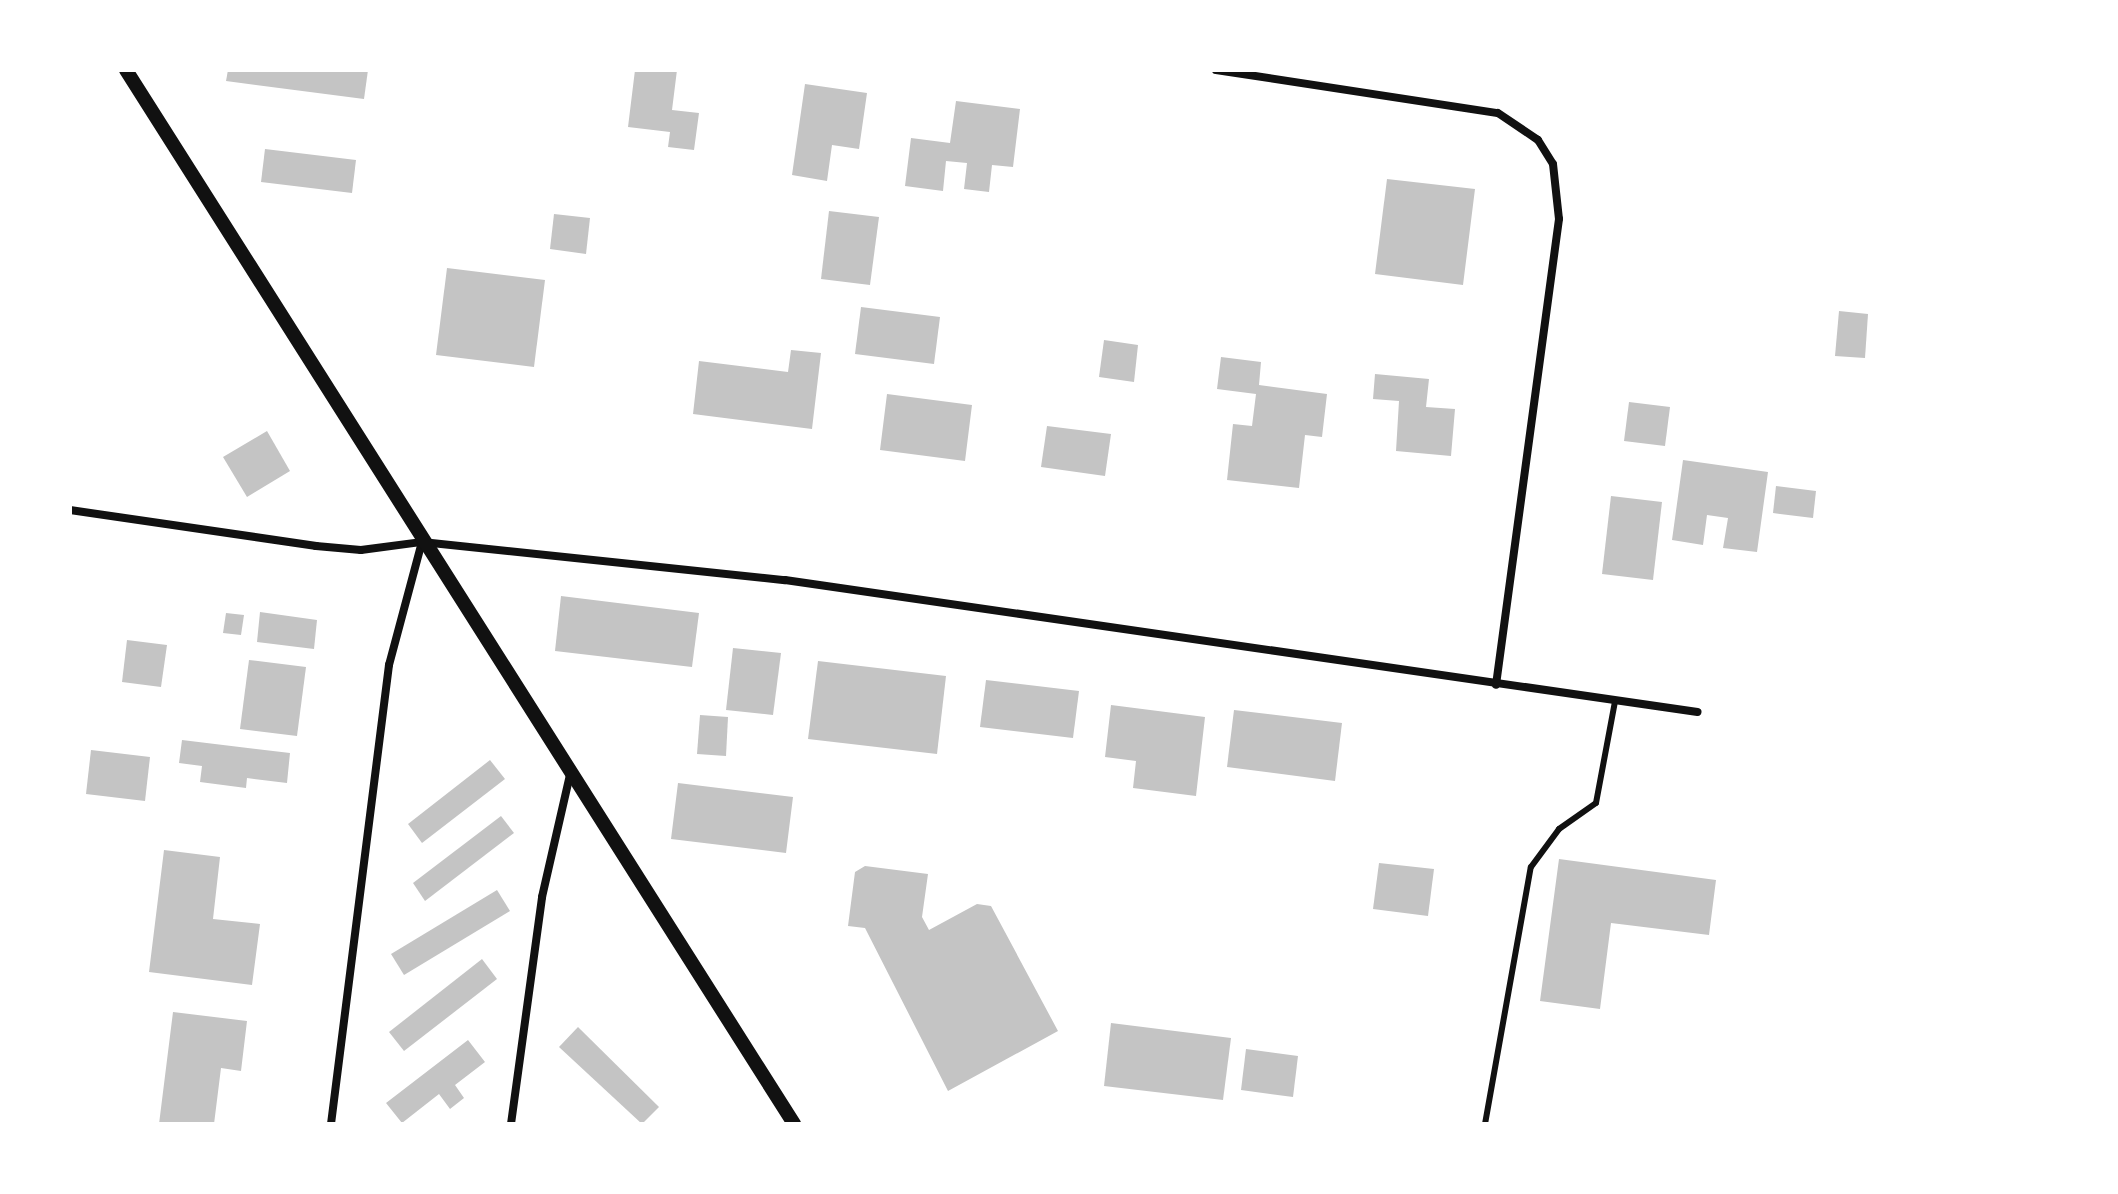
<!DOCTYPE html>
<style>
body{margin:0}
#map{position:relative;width:2118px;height:1194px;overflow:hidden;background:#fff;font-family:Poppins,sans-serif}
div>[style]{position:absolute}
.building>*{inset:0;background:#c4c4c4}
.service>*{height:6px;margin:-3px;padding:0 3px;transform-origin:3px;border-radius:3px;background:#111}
.minor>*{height:8px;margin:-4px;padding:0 4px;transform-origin:4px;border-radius:4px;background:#111}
.tertiary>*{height:14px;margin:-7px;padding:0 7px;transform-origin:7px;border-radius:7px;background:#111}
span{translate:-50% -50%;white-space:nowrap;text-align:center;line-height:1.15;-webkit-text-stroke:8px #fff;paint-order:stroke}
.frame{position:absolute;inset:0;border:72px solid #fff;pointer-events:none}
</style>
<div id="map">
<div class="building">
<i style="clip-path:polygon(228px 70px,368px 70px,364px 99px,226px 81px)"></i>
<i style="clip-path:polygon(635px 70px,677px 70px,672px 110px,699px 113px,694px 150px,668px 147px,670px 132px,628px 127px)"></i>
<i style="clip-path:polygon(805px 84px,867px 93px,859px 149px,832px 145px,827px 181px,792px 175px)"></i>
<i style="clip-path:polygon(956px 101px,1020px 109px,1013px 167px,992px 165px,989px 192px,964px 189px,967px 163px,946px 161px,943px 191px,905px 186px,911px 138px,950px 143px)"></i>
<i style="clip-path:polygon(265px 149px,356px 160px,352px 193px,261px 182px)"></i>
<i style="clip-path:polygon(1387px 179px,1475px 189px,1463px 285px,1375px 274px)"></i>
<i style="clip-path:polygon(829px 211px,879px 217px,870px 285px,821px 279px)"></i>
<i style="clip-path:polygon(554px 214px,590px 218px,586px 254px,550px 249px)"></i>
<i style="clip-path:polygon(447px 268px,545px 280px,534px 367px,436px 355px)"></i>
<i style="clip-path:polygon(861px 307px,940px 317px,934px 364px,855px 354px)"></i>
<i style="clip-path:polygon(1839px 311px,1868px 314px,1865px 358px,1835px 356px)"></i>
<i style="clip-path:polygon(1104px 340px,1138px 345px,1134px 382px,1099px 377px)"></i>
<i style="clip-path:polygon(791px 350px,821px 353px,812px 429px,693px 414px,699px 361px,788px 372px)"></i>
<i style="clip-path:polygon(1221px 357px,1261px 362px,1259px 385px,1327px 394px,1322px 437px,1305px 435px,1299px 488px,1227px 480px,1233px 424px,1252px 426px,1256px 394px,1217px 389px)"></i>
<i style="clip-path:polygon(1375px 374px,1429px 379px,1426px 407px,1455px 409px,1451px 456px,1396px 451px,1399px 401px,1373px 399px)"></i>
<i style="clip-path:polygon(887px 394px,972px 405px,965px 461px,880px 450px)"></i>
<i style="clip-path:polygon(1629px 402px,1670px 407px,1665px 446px,1624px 441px)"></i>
<i style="clip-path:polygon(1047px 426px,1111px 434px,1105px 476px,1041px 467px)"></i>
<i style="clip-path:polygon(267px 431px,290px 471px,247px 497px,223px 457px)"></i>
<i style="clip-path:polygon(1683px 460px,1768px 472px,1757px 552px,1723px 548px,1728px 518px,1707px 515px,1703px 545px,1672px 540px)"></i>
<i style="clip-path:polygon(1776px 486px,1816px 491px,1813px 518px,1773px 513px)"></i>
<i style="clip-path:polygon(1611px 496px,1662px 502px,1653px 580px,1602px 574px)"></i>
<i style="clip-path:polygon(561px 596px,699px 613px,692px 667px,555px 651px)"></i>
<i style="clip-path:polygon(260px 612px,317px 620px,314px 649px,257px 642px)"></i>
<i style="clip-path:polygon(226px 613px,244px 615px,241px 635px,223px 633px)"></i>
<i style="clip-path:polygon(127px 640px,167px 645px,161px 687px,122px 682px)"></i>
<i style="clip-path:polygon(733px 648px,781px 653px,773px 715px,726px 710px)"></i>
<i style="clip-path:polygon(249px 660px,306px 667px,297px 736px,240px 729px)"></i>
<i style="clip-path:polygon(818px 661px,946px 676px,937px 754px,808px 739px)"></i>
<i style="clip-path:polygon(986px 680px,1079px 691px,1073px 738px,980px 727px)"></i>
<i style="clip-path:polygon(1111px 705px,1205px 717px,1196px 796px,1133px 788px,1136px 761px,1105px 757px)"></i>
<i style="clip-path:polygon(1234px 710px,1342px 723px,1335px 781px,1227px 767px)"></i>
<i style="clip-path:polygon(700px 715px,728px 717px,726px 756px,697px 754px)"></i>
<i style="clip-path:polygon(182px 740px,290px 753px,287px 783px,247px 778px,246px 788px,200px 782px,202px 766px,179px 763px)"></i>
<i style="clip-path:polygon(91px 750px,150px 757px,145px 801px,86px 794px)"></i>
<i style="clip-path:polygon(490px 760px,505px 779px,422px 843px,408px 824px)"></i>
<i style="clip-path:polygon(678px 783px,793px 797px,786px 853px,671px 839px)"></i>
<i style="clip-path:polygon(501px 816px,514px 833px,425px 901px,413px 883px)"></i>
<i style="clip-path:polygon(164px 850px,220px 857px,213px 919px,260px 924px,252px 985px,149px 972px)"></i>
<i style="clip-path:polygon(1559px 859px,1716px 880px,1709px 935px,1611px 923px,1600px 1009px,1540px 1001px)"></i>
<i style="clip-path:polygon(1379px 863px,1434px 869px,1428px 916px,1373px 909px)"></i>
<i style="clip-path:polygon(865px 866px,928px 874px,922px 917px,929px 930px,977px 904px,991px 906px,1058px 1031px,948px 1091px,865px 928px,848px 926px,855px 872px)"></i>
<i style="clip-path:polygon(497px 890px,510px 911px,404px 975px,391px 954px)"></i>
<i style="clip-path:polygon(482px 959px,497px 979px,404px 1051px,389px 1032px)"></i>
<i style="clip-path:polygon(173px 1012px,247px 1021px,241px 1071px,221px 1068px,214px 1124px,159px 1124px)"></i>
<i style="clip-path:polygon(1111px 1023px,1231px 1038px,1223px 1100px,1104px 1086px)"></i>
<i style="clip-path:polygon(578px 1027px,659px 1107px,642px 1124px,559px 1047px)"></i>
<i style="clip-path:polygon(468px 1040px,485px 1062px,455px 1085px,464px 1098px,450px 1109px,439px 1094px,402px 1123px,386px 1103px)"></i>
<i style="clip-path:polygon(1246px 1049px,1298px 1056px,1293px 1097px,1241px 1090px)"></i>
</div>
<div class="service">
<i style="left:1485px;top:1124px;width:261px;rotate:-79.9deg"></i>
<i style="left:1531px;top:867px;width:47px;rotate:-53.6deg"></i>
<i style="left:1559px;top:829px;width:45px;rotate:-35.1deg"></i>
<i style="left:1596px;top:803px;width:104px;rotate:-79.4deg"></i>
</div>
<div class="minor">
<i style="left:1216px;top:70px;width:285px;rotate:8.7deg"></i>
<i style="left:1498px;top:113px;width:48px;rotate:34deg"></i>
<i style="left:1538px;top:140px;width:28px;rotate:58deg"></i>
<i style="left:1553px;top:164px;width:55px;rotate:83.8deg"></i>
<i style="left:1559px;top:219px;width:470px;rotate:97.7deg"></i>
<i style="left:70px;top:510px;width:249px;rotate:8.3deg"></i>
<i style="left:316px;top:546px;width:45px;rotate:5.1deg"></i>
<i style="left:361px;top:550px;width:62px;rotate:-7.5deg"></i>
<i style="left:422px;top:542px;width:365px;rotate:6deg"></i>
<i style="left:785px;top:580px;width:922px;rotate:8.23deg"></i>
<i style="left:331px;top:1124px;width:463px;rotate:-82.8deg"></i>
<i style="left:389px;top:665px;width:127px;rotate:-75deg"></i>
<i style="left:511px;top:1124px;width:229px;rotate:-82.2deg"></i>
<i style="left:542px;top:897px;width:125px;rotate:-77.1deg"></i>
</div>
<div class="tertiary">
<i style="left:126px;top:70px;width:1248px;rotate:57.63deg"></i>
</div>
<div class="frame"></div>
</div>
